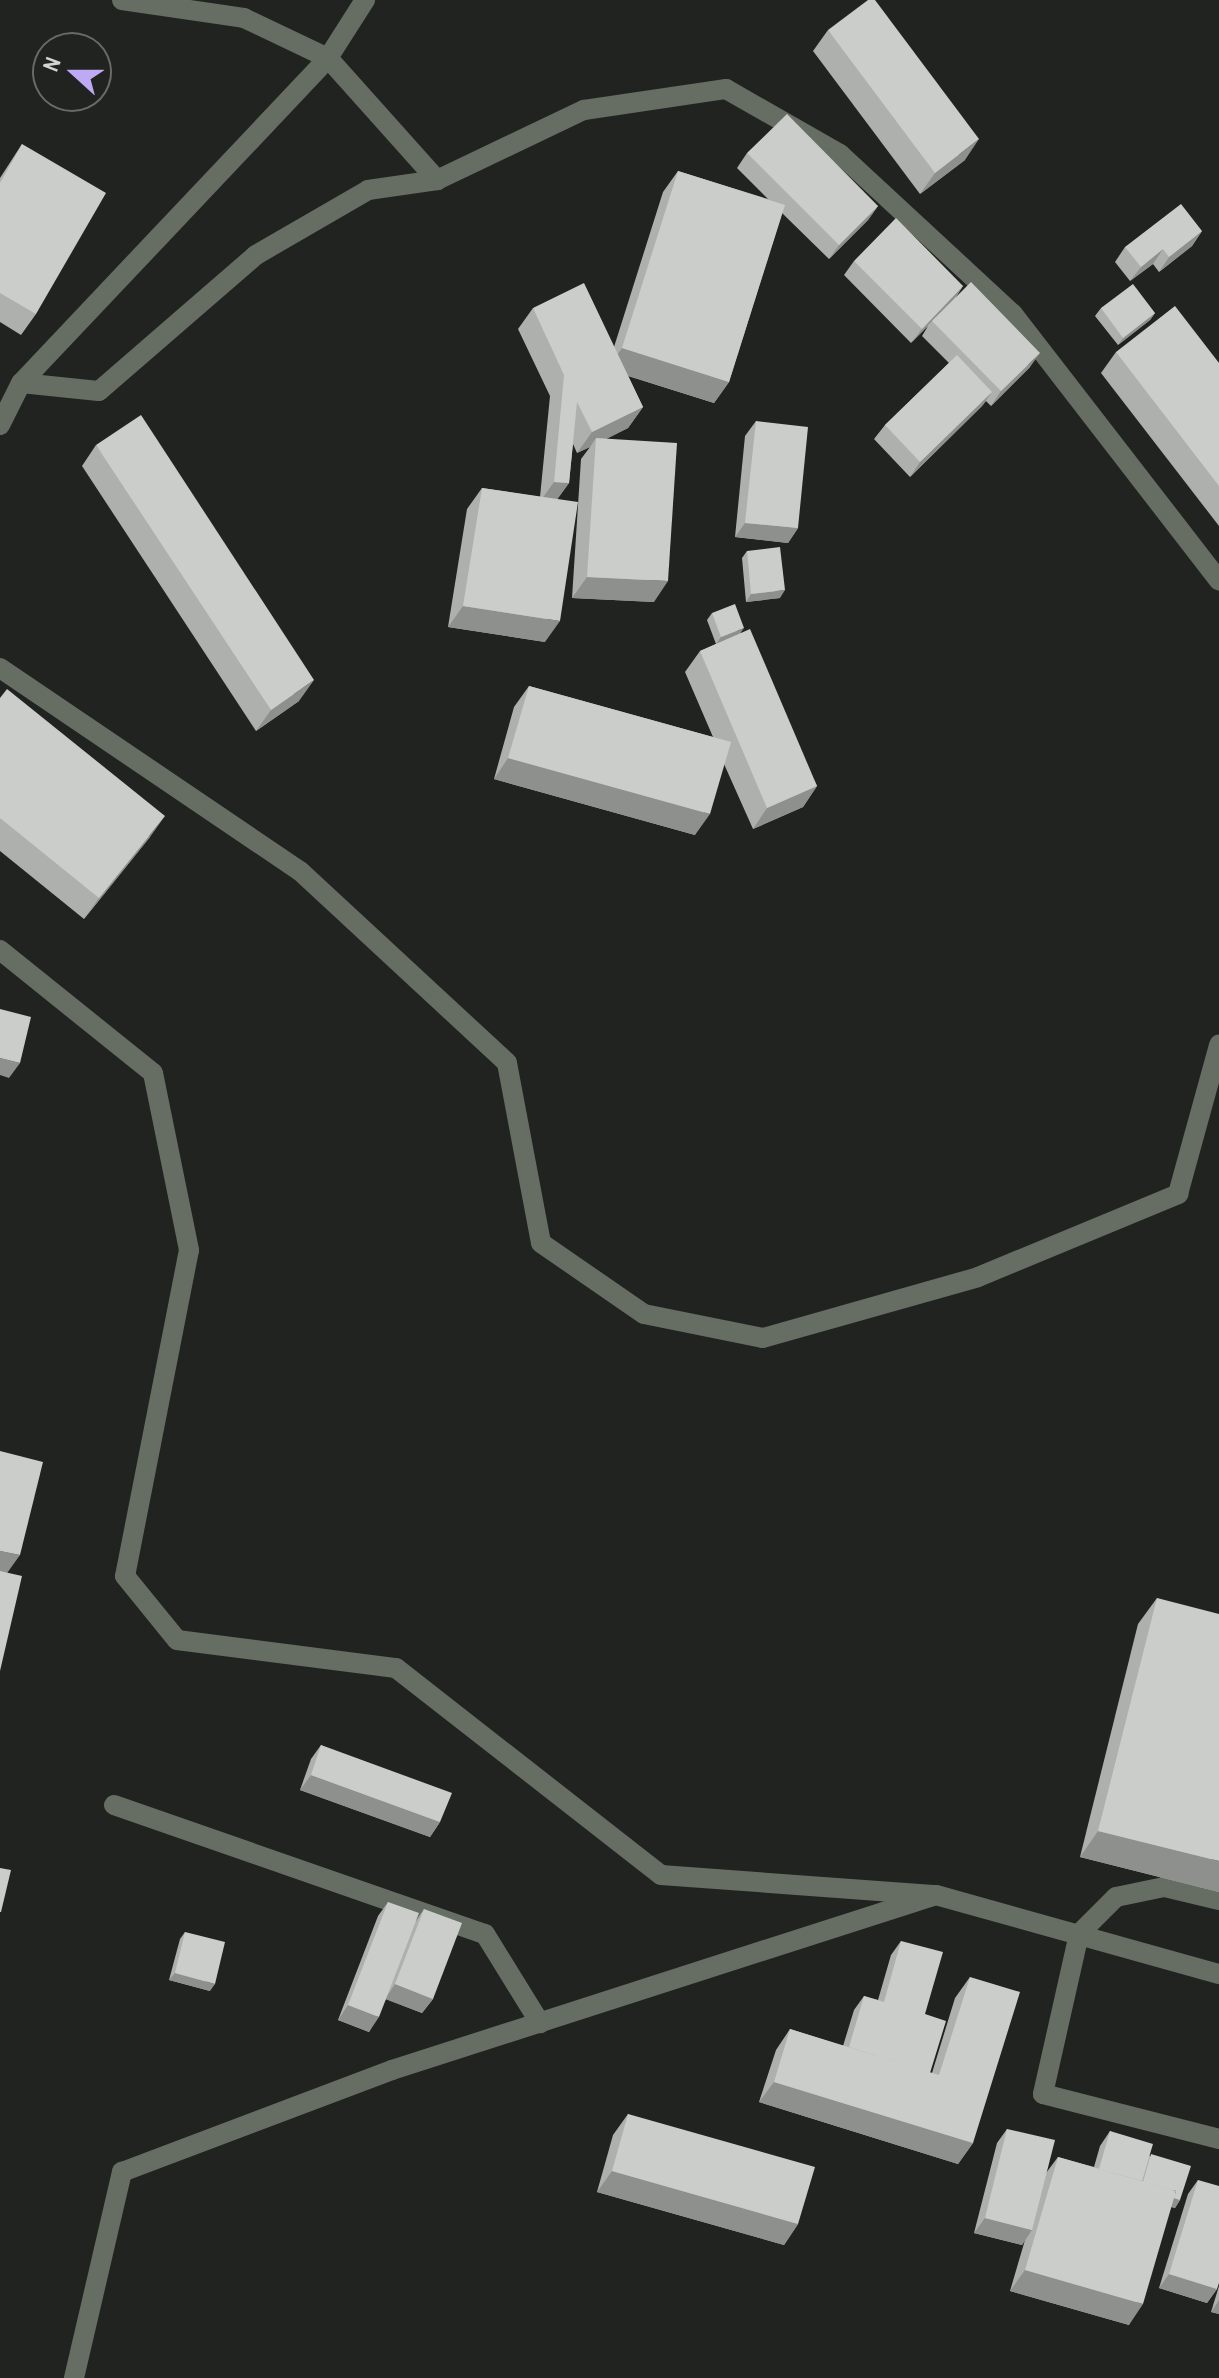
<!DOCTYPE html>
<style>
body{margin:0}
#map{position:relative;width:1219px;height:2378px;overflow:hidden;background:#212320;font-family:"Archivo Narrow",sans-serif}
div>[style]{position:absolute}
.minor>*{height:20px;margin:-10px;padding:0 10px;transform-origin:10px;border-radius:10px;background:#666e63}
.wall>*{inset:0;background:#aeb0ad}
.shaded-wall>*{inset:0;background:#8d908d}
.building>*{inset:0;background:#cacdc9}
span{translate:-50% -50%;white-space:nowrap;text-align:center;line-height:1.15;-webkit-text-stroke:8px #212320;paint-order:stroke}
.north{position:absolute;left:32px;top:32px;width:80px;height:80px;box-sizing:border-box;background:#212320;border:2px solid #696a68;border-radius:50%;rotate:291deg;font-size:22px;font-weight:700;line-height:32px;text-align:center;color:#d4d5d3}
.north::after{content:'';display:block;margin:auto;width:28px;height:36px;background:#bea9f5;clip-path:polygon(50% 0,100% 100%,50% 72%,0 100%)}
</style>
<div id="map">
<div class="minor">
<i style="left:122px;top:0;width:123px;rotate:8.4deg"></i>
<i style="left:244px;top:18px;width:93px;rotate:25.5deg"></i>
<i style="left:328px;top:58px;width:164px;rotate:48.2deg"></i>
<i style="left:437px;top:180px;width:163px;rotate:-25.5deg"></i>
<i style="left:584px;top:110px;width:144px;rotate:-8.4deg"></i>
<i style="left:726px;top:89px;width:131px;rotate:29.7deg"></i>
<i style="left:840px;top:154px;width:236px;rotate:42.8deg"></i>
<i style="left:1013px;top:314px;width:337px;rotate:52.3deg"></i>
<i style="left:21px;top:383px;width:78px;rotate:5.9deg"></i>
<i style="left:99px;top:391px;width:208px;rotate:-40.9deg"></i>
<i style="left:256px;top:255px;width:129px;rotate:-30.1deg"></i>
<i style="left:368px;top:190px;width:70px;rotate:-8.2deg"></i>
<i style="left:0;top:425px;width:47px;rotate:-63.4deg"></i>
<i style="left:21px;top:383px;width:447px;rotate:-46.6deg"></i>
<i style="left:328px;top:58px;width:69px;rotate:-57.5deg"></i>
<i style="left:0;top:668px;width:362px;rotate:34.1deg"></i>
<i style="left:300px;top:871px;width:282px;rotate:42.8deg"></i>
<i style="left:507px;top:1063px;width:183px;rotate:79.3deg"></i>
<i style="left:541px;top:1243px;width:125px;rotate:34.6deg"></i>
<i style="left:644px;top:1314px;width:121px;rotate:11.4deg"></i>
<i style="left:763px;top:1338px;width:223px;rotate:-15.8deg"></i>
<i style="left:978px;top:1277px;width:217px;rotate:-22.5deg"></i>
<i style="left:1178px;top:1194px;width:155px;rotate:-74.6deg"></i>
<i style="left:0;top:950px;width:196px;rotate:38.8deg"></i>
<i style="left:153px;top:1073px;width:181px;rotate:78.5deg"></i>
<i style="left:189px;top:1250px;width:332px;rotate:101.1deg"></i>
<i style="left:125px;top:1576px;width:82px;rotate:50.9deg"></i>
<i style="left:177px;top:1640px;width:221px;rotate:7.3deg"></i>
<i style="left:396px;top:1668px;width:336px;rotate:38deg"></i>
<i style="left:661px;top:1875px;width:276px;rotate:4.2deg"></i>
<i style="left:114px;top:1805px;width:393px;rotate:19.2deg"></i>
<i style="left:485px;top:1934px;width:105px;rotate:58.3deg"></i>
<i style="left:1219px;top:1900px;width:57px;rotate:-166.7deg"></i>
<i style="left:1164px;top:1887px;width:49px;rotate:168.2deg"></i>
<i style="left:1116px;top:1897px;width:52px;rotate:135deg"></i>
<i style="left:1079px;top:1934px;width:164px;rotate:102.7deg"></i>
<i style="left:1043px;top:2094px;width:182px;rotate:14.3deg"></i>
<i style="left:74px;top:2378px;width:212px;rotate:-76.9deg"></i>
<i style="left:122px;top:2172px;width:289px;rotate:-20.7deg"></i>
<i style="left:392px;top:2070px;width:571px;rotate:-17.83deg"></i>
<i style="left:936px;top:1895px;width:294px;rotate:15.6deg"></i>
</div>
<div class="wall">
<i style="clip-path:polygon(828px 30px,965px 160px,920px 194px,813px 51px)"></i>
<i style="clip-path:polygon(22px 144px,36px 314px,21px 335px,0 322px,0 178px)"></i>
<i style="clip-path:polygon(747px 153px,878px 206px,868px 220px,829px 259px,782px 213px,729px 382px,714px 403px,628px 376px,643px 407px,628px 428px,606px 439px,654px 602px,572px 598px,581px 459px,590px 447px,577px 453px,573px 444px,569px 483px,557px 499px,545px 642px,448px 627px,467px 509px,482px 488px,540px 497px,550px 396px,518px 329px,533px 308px,614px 347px,663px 192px,678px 171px,768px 199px,737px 168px)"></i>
<i style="clip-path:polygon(1202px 231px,1192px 246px,1159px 272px,1153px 264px,1130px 281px,1115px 262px,1125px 247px)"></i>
<i style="clip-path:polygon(854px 261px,963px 286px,956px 297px,1030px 367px,991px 406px,986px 401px,982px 406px,910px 477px,874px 439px,885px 425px,949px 363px,922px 336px,928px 326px,911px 343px,844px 275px)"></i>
<i style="clip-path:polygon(1101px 308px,1155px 313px,1150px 320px,1118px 345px,1095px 316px)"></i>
<i style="clip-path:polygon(1116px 352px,1219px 363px,1219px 526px,1101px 373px)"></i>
<i style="clip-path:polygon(756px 421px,798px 528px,788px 543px,735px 537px,745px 436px)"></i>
<i style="clip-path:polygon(96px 445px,299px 701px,256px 731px,82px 466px)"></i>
<i style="clip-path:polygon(747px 551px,780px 598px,746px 602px,742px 558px)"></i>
<i style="clip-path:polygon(712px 613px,741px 633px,817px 786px,803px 807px,753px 829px,724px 764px,695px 835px,494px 779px,514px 707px,529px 686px,713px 737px,685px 672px,700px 651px,716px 644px,707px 620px)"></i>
<i style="clip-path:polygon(0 698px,150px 837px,84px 919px,0 851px)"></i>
<i style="clip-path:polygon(1157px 1598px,1219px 1892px,1080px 1857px,1138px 1624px)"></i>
<i style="clip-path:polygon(321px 1745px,440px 1822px,430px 1837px,300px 1790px,311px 1759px)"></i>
<i style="clip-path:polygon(388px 1902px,416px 1921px,424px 1909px,433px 1999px,422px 2013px,386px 1999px,369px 2032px,338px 2020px,378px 1916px)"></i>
<i style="clip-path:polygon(185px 1932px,210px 1991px,169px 1980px,180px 1939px)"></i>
<i style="clip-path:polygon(901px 1941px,925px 2014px,930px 2073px,932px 2073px,955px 1998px,970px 1977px,973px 2143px,958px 2164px,759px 2102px,776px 2050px,790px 2029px,843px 2046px,854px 2010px,864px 1996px,878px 2000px,891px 1955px)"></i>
<i style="clip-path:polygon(628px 2114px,798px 2224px,784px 2245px,597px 2192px,613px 2135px)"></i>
<i style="clip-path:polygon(1007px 2129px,1046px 2173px,1058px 2157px,1094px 2167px,1100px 2146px,1110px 2131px,1150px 2156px,1180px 2200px,1175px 2208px,1171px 2207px,1129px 2325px,1010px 2291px,1025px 2240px,1022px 2245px,974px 2233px,997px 2143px)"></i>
<i style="clip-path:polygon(1198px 2180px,1217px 2289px,1207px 2303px,1159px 2288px,1188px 2194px)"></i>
<i style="clip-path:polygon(1219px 2286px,1219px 2314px,1211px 2312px)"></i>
</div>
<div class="shaded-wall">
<i style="clip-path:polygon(979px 139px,965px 160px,920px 194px,935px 173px)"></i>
<i style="clip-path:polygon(878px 206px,868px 220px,829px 259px,839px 245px)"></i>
<i style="clip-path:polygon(1202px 231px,1192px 246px,1159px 272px,1169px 257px)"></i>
<i style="clip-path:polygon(1163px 249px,1153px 264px,1130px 281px,1141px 267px)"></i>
<i style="clip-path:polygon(963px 286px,953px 301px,932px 321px,911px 343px,922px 329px)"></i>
<i style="clip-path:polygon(1155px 313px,1150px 320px,1118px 345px,1123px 338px)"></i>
<i style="clip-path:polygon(622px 348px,729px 382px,714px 403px,607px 369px)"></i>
<i style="clip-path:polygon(1040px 353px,1030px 367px,991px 406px,1001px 391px)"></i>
<i style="clip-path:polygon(992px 392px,982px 406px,910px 477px,920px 462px)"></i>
<i style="clip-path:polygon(643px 407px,628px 428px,596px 444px,596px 438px,590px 447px,577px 453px,592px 432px)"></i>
<i style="clip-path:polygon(554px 482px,569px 483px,554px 504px,539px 503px)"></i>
<i style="clip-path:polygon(745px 523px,798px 528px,788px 543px,735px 537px)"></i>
<i style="clip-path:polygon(587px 577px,668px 581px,654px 602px,572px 598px)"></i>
<i style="clip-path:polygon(785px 590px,780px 598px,746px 602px,751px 594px)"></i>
<i style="clip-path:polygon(463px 606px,560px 621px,545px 642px,448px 627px)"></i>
<i style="clip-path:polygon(744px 628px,739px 635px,716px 644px,721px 637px)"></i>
<i style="clip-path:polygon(314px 680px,299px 701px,256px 731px,271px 710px)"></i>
<i style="clip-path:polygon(508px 758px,710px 814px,695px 835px,494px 779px)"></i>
<i style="clip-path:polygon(817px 786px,803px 807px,753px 829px,767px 808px)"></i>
<i style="clip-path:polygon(165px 816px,150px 837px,84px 919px,99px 898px)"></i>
<i style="clip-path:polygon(0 1058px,20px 1063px,9px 1078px,0 1075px)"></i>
<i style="clip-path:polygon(0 1551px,20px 1555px,5px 1576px,0 1575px)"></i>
<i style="clip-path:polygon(311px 1775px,440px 1822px,430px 1837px,300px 1790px)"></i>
<i style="clip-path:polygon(1098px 1831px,1219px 1861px,1219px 1892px,1080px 1857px)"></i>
<i style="clip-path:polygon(175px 1973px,215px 1984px,210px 1991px,169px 1980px)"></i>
<i style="clip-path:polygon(395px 1984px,433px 1999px,422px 2013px,385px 1999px)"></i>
<i style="clip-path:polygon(348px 2005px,379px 2017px,369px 2032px,338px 2020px)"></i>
<i style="clip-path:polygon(774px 2082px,973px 2143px,958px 2164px,759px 2102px)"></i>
<i style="clip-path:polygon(612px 2171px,798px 2224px,784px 2245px,597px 2192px)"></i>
<i style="clip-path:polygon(1141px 2188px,1180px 2200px,1175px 2208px,1136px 2196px)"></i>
<i style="clip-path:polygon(985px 2218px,1032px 2230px,1022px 2245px,974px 2233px)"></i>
<i style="clip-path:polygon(1025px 2270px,1143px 2304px,1129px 2325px,1010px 2291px)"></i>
<i style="clip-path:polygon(1169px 2274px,1217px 2289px,1207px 2303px,1159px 2288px)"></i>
<i style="clip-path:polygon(1219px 2300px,1219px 2314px,1211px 2312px)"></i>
</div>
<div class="building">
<i style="clip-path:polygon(868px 0,875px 0,979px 139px,935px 173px,828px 30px)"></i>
<i style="clip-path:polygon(787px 114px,878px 206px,839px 245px,747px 153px)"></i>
<i style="clip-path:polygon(22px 144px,106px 193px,36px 314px,0 293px,0 183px)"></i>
<i style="clip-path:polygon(678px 171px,785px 205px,729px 382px,622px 348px)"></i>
<i style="clip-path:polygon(1181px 204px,1202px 231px,1169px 257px,1163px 249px,1141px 267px,1125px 247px)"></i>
<i style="clip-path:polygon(896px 218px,963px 286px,922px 329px,854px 261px)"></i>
<i style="clip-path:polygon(971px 282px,1040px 353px,1001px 391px,932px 321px)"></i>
<i style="clip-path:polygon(584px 283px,643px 407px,592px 432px,577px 402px,569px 483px,554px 482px,564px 375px,533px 308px)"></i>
<i style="clip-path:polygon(1133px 284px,1155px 313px,1123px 338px,1101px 308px)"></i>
<i style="clip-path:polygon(1175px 306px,1219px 363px,1219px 486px,1116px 352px)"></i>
<i style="clip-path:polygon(957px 355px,992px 392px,920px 462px,885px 425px)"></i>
<i style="clip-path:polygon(141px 415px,314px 680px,271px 710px,96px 445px)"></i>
<i style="clip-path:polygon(756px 421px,808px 427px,798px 528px,745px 523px)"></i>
<i style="clip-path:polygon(596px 438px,677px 443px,668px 581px,587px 577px)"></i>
<i style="clip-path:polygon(482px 488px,578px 502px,560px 621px,463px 606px)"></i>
<i style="clip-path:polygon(780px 547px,785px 590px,751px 594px,747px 551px)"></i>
<i style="clip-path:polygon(735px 604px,744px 628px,721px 637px,712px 613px)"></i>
<i style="clip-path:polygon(750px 629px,817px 786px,767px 808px,700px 651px)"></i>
<i style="clip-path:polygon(529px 686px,731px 742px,710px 814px,508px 758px)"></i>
<i style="clip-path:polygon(7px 689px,165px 816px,99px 898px,0 818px,0 698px)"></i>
<i style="clip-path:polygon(0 1009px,31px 1017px,20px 1063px,0 1058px)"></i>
<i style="clip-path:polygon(0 1451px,43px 1462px,20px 1555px,0 1551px)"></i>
<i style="clip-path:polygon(0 1571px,22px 1576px,0 1671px)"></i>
<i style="clip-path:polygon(1157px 1598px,1219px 1614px,1219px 1861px,1098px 1831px)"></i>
<i style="clip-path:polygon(321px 1745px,452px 1793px,440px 1822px,311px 1775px)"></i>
<i style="clip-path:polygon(0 1868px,11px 1870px,1px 1912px,0 1912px)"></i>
<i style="clip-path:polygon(388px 1902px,419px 1913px,379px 2017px,348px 2005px)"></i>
<i style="clip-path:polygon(424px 1909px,462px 1923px,433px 1999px,395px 1984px)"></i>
<i style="clip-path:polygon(185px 1932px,225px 1942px,215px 1984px,175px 1973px)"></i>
<i style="clip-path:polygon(901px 1941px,943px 1952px,925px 2014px,946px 2021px,930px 2073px,849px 2047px,864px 1996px,884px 2002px)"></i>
<i style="clip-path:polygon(970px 1977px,1020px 1992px,973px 2143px,774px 2082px,790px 2029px,939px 2075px)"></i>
<i style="clip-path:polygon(628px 2114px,815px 2167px,798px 2224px,612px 2171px)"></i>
<i style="clip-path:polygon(1007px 2129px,1055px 2140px,1032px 2230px,985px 2218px)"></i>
<i style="clip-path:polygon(1110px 2131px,1153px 2144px,1142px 2181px,1099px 2169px)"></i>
<i style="clip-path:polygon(1151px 2154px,1191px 2166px,1180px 2200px,1174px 2198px,1176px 2191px,1143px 2182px)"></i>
<i style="clip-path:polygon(1058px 2157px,1176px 2191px,1143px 2304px,1025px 2270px)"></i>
<i style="clip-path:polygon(1198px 2180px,1219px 2186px,1219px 2283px,1217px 2289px,1169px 2274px)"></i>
</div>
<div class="north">N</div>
</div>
